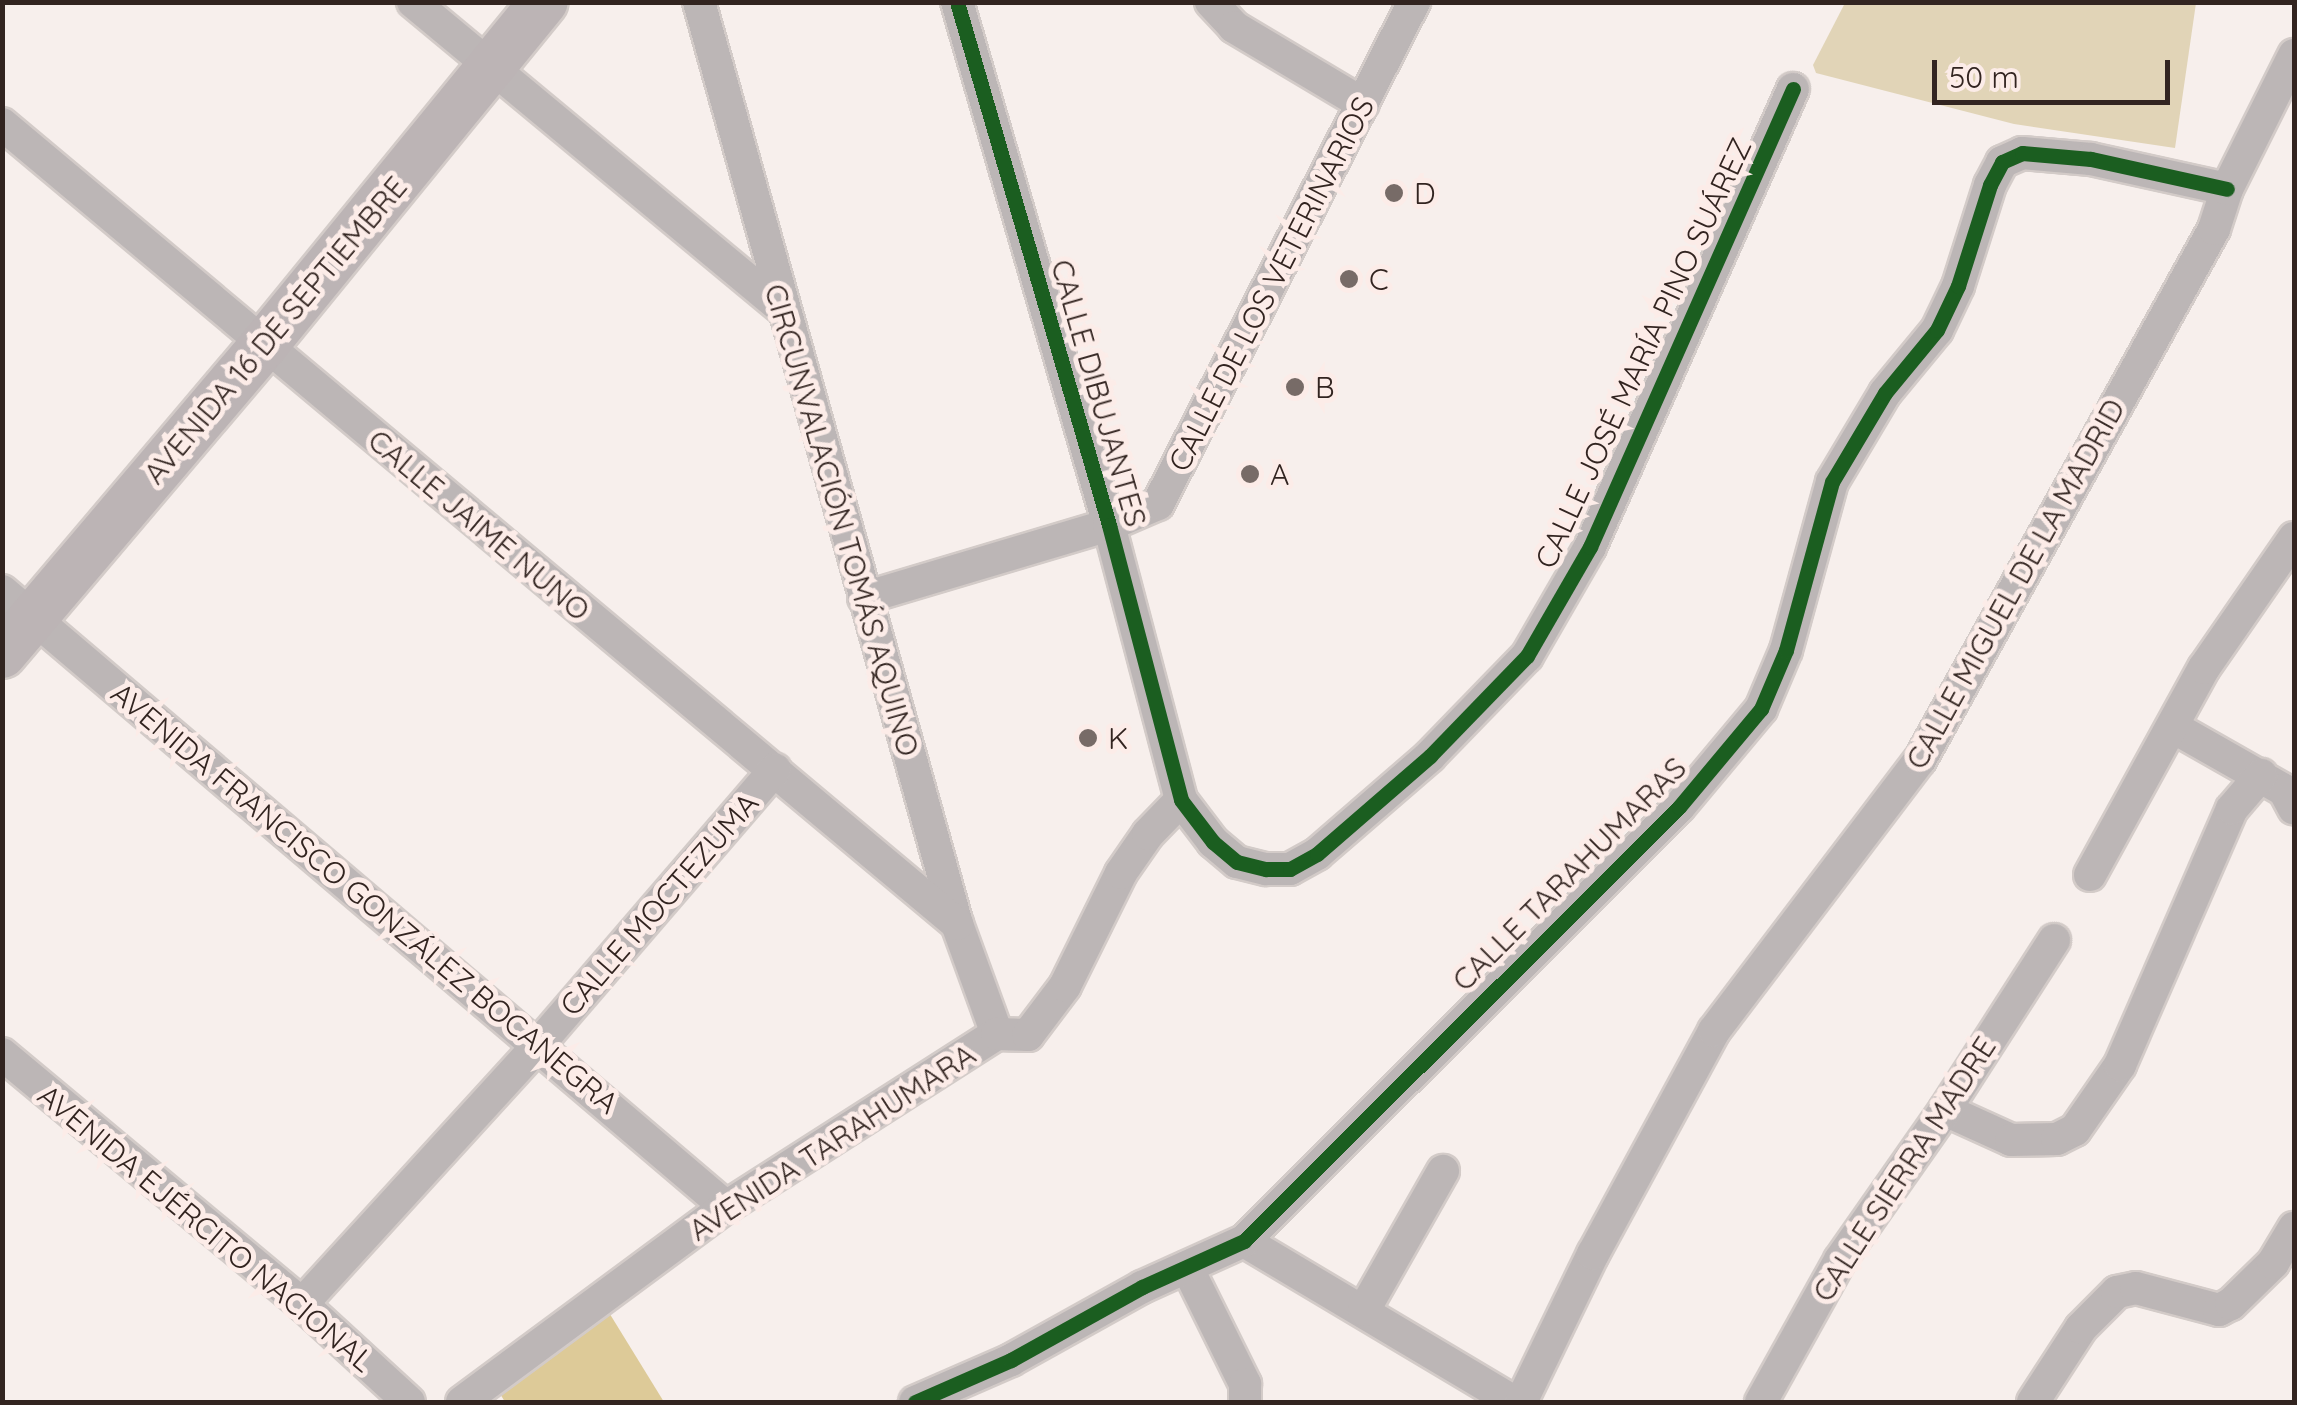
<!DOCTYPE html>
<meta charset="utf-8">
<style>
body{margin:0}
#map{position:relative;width:2297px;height:1405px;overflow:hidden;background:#f7efec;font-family:Quicksand,sans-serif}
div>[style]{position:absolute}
.green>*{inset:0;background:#e1d4b7}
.forest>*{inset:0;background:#ddca98}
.roads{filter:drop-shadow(2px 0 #d3cbc8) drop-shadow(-2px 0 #d3cbc8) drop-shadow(0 2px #d3cbc8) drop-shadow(0 -2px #d3cbc8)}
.street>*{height:32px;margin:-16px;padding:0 16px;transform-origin:16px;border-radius:16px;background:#bcb6b6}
.secondary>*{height:48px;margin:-24px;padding:0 24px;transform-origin:24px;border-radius:24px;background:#bcb4b5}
.cycleway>*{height:15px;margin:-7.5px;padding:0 7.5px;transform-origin:7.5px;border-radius:7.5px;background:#1b5e20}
.dots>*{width:28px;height:28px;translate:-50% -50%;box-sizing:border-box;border:5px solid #fcece8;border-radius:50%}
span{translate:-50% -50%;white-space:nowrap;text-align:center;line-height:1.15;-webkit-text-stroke:10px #fcece8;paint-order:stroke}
.poi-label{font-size:30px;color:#322420}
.left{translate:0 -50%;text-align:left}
.street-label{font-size:30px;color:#322420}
.frame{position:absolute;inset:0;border:5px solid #322420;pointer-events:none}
.scale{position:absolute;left:1932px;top:60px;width:238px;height:45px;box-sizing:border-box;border:5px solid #322420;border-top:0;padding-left:12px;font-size:30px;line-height:35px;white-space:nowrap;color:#322420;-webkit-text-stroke:8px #fcece8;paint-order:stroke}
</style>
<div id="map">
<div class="green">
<i style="clip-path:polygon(1845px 3px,2196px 3px,2175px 148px,2014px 124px,1816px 73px,1813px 65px)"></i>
</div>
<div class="forest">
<i style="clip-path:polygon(608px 1311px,664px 1402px,505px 1402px,496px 1387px)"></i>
</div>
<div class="roads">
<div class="street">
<i style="left:413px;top:2px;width:479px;rotate:39.7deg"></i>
<i style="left:699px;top:2px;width:957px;rotate:74.37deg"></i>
<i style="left:957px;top:924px;width:117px;rotate:70deg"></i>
<i style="left:957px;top:2px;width:545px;rotate:73.79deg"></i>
<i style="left:1109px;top:525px;width:284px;rotate:75.3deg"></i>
<i style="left:1181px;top:800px;width:53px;rotate:52.7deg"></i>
<i style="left:1213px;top:842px;width:31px;rotate:40deg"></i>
<i style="left:1237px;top:862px;width:30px;rotate:14deg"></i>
<i style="left:1266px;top:869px;width:24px"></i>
<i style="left:1290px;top:869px;width:31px;rotate:-29deg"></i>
<i style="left:1317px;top:854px;width:150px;rotate:-40.9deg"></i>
<i style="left:1430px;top:756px;width:139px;rotate:-45.9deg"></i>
<i style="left:1527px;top:656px;width:126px;rotate:-60deg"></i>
<i style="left:1590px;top:547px;width:501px;rotate:-66.1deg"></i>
<i style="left:1211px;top:2px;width:34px;rotate:47deg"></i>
<i style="left:1234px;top:27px;width:150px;rotate:30.8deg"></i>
<i style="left:2px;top:124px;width:1246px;rotate:39.95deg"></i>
<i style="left:2px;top:591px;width:951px;rotate:40.39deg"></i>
<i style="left:864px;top:598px;width:256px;rotate:-16.6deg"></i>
<i style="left:1109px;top:525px;width:53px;rotate:-23.2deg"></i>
<i style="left:1158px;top:504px;width:564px;rotate:-62.98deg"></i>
<i style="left:2173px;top:727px;width:128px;rotate:29.6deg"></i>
<i style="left:2284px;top:790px;width:21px;rotate:62deg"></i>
<i style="left:2090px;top:875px;width:236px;rotate:-61.2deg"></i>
<i style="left:2204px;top:668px;width:158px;rotate:-55.3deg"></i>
<i style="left:2px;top:1054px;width:391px;rotate:39.8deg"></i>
<i style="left:302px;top:1304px;width:145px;rotate:42.5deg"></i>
<i style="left:1945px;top:1110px;width:72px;rotate:24.4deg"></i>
<i style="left:2011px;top:1140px;width:46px;rotate:-1.2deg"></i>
<i style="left:2057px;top:1139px;width:20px;rotate:-27deg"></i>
<i style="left:2075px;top:1130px;width:79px;rotate:-55.3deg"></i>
<i style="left:2120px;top:1065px;width:279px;rotate:-66.4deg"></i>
<i style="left:2232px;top:809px;width:45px;rotate:-49.5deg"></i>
<i style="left:1244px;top:1241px;width:314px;rotate:30.8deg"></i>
<i style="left:1187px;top:1267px;width:131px;rotate:63.6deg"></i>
<i style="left:1245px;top:1384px;width:18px;rotate:90deg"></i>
<i style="left:302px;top:1304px;width:352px;rotate:-47.6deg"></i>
<i style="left:539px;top:1044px;width:362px;rotate:-49.3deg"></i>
<i style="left:1364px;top:1310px;width:160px;rotate:-60.4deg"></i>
<i style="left:462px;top:1402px;width:328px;rotate:-36.5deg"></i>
<i style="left:726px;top:1207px;width:322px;rotate:-32.6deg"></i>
<i style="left:997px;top:1034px;width:31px;rotate:2deg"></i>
<i style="left:1028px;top:1035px;width:61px;rotate:-52.9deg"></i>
<i style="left:1065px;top:986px;width:126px;rotate:-63.6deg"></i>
<i style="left:1121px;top:873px;width:47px;rotate:-55.3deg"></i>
<i style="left:1148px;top:834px;width:47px;rotate:-45.9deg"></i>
<i style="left:915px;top:1402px;width:105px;rotate:-23.6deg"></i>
<i style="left:1011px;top:1360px;width:150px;rotate:-29.1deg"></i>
<i style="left:1142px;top:1287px;width:112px;rotate:-24.3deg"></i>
<i style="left:1244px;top:1241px;width:614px;rotate:-44.93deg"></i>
<i style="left:1679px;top:807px;width:128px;rotate:-50.1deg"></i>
<i style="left:1761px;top:709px;width:64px;rotate:-67deg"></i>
<i style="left:1786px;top:650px;width:174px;rotate:-74.7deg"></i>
<i style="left:1832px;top:482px;width:104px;rotate:-59.2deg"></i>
<i style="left:1885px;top:393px;width:82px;rotate:-50.5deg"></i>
<i style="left:1937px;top:330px;width:49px;rotate:-64.5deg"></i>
<i style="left:1958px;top:286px;width:106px;rotate:-72.4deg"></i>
<i style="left:1990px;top:185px;width:26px;rotate:-62deg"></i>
<i style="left:2002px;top:162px;width:22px;rotate:-24deg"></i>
<i style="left:2022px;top:153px;width:69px;rotate:5deg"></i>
<i style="left:2091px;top:159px;width:139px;rotate:12.4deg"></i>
<i style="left:1521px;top:1402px;width:165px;rotate:-64.1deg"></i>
<i style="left:1593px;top:1254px;width:254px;rotate:-61.5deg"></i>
<i style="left:1714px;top:1031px;width:340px;rotate:-52.8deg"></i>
<i style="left:1920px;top:760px;width:607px;rotate:-61.03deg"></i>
<i style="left:2214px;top:229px;width:42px;rotate:-72deg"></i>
<i style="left:2227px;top:189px;width:150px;rotate:-63.4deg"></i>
<i style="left:1761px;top:1402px;width:162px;rotate:-60.9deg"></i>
<i style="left:1840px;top:1260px;width:183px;rotate:-55deg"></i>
<i style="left:1945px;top:1110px;width:202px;rotate:-57.3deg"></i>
<i style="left:2033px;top:1402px;width:88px;rotate:-57deg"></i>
<i style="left:2081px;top:1328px;width:51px;rotate:-45deg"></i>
<i style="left:2117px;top:1292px;width:19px;rotate:-12deg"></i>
<i style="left:2136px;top:1288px;width:86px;rotate:14.8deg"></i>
<i style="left:2219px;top:1310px;width:13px;rotate:-27deg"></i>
<i style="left:2231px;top:1304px;width:59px;rotate:-44.3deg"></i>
<i style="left:2273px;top:1263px;width:41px;rotate:-59deg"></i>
</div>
<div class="secondary">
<i style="left:2px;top:654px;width:404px;rotate:-49.7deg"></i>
<i style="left:263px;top:346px;width:444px;rotate:-50.8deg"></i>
</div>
</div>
<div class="cycleway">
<i style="left:957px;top:2px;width:545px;rotate:73.79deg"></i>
<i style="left:1109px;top:525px;width:284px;rotate:75.3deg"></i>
<i style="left:1181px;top:800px;width:53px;rotate:52.7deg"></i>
<i style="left:1213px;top:842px;width:31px;rotate:40deg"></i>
<i style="left:1237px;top:862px;width:30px;rotate:14deg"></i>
<i style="left:1266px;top:869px;width:24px"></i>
<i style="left:1290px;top:869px;width:31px;rotate:-29deg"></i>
<i style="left:1317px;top:854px;width:150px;rotate:-40.9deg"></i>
<i style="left:1430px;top:756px;width:139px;rotate:-45.9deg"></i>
<i style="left:1527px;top:656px;width:126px;rotate:-60deg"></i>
<i style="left:1590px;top:547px;width:501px;rotate:-66.1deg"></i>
<i style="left:915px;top:1402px;width:105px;rotate:-23.6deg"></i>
<i style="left:1011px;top:1360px;width:150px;rotate:-29.1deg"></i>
<i style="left:1142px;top:1287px;width:112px;rotate:-24.3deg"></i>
<i style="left:1244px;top:1241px;width:614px;rotate:-44.93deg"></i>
<i style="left:1679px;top:807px;width:128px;rotate:-50.1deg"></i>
<i style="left:1761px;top:709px;width:64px;rotate:-67deg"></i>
<i style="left:1786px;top:650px;width:174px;rotate:-74.7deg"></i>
<i style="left:1832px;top:482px;width:104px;rotate:-59.2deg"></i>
<i style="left:1885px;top:393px;width:82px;rotate:-50.5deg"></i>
<i style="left:1937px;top:330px;width:49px;rotate:-64.5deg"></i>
<i style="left:1958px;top:286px;width:106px;rotate:-72.4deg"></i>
<i style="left:1990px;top:185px;width:26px;rotate:-62deg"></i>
<i style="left:2002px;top:162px;width:22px;rotate:-24deg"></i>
<i style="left:2022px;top:153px;width:69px;rotate:5deg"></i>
<i style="left:2091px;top:159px;width:139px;rotate:12.4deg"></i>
</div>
<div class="dots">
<i style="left:1394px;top:193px;background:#776b67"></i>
<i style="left:1349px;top:279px;background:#776b67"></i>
<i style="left:1295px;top:387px;background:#776b67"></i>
<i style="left:1250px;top:474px;background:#776b67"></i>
<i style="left:1088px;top:738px;background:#776b67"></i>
</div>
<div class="poi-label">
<span class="left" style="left:1414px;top:193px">D</span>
<span class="left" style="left:1369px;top:279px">C</span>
<span class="left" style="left:1315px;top:387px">B</span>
<span class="left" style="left:1270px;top:474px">A</span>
<span class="left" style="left:1108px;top:738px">K</span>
</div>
<div class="street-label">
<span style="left:1271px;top:284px;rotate:-63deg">CALLE DE LOS VETERINARIOS</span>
<span style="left:275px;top:330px;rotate:-50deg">AVENIDA 16 DE SEPTIEMBRE</span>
<span style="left:1643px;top:353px;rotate:-65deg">CALLE JOSÉ MARÍA PINO SUÁREZ</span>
<span style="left:1099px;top:393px;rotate:74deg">CALLE DIBUJANTES</span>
<span style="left:842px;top:520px;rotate:74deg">CIRCUNVALACIÓN TOMÁS AQUINO</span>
<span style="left:479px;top:525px;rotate:40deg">CALLE JAIME NUNO</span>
<span style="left:2015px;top:584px;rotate:-61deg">CALLE MIGUEL DE LA MADRID</span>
<span style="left:1569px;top:874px;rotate:-45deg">CALLE TARAHUMARAS</span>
<span style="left:365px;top:898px;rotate:40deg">AVENIDA FRANCISCO GONZÁLEZ BOCANEGRA</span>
<span style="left:659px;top:904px;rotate:-49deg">CALLE MOCTEZUMA</span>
<span style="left:832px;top:1142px;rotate:-33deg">AVENIDA TARAHUMARA</span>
<span style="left:1904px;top:1169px;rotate:-57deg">CALLE SIERRA MADRE</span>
<span style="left:206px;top:1228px;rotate:40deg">AVENIDA EJÉRCITO NACIONAL</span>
</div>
<div class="frame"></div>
<div class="scale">50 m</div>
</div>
